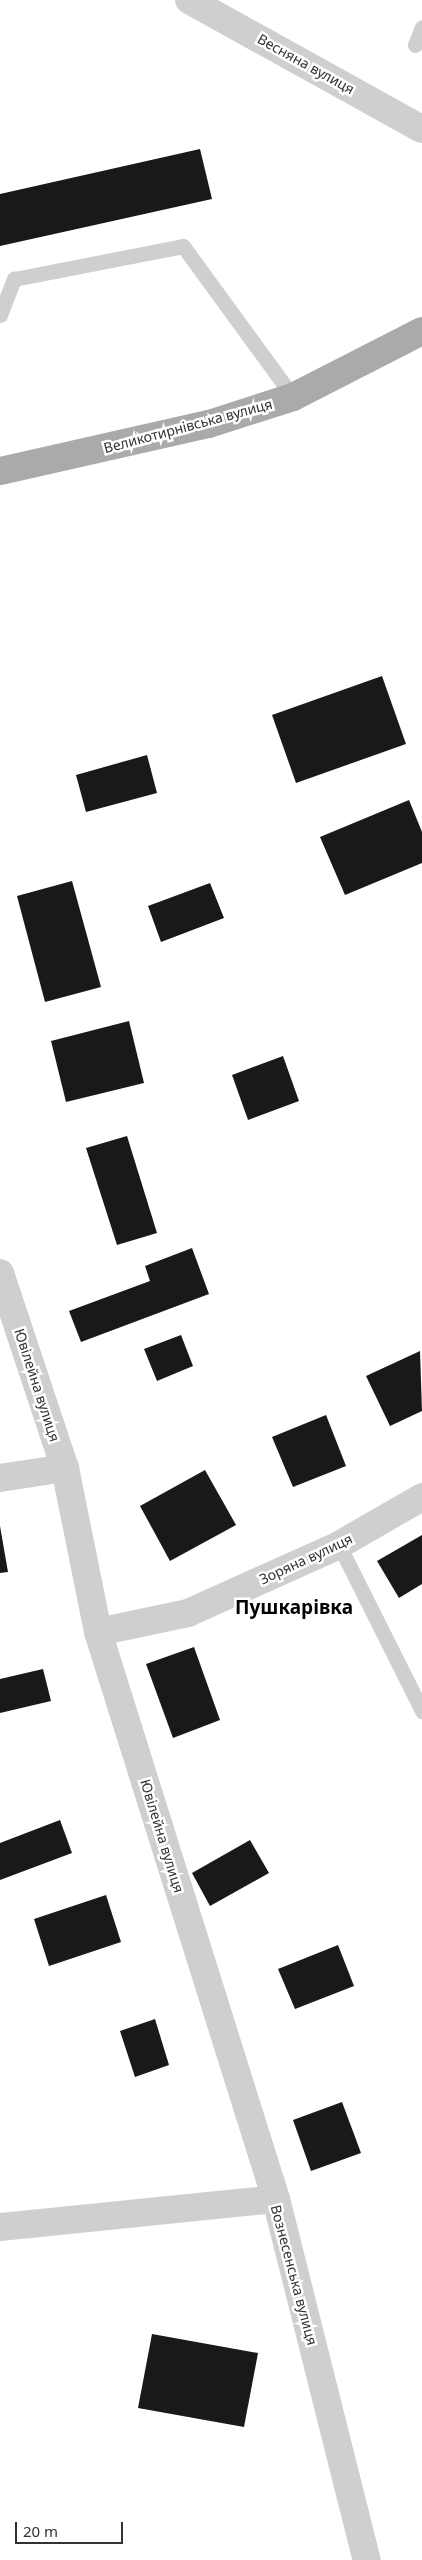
<!DOCTYPE html>
<meta charset="utf-8">
<style>
body{margin:0}
#map{position:relative;width:422px;height:2560px;overflow:hidden;background:#fff;font-family:"Noto Sans",sans-serif}
div>[style]{position:absolute}
.building>*{inset:0;background:#191919}
.service>*{height:15px;margin:-7.5px;padding:0 7.5px;transform-origin:7.5px;border-radius:7.5px;background:#cfcfcf}
.minor>*{height:28px;margin:-14px;padding:0 14px;transform-origin:14px;border-radius:14px;background:#cfcfcf}
.primary>*{height:28px;margin:-14px;padding:0 14px;transform-origin:14px;border-radius:14px;background:#aaa}
span{translate:-50% -50%;white-space:nowrap;text-align:center;line-height:1.15;-webkit-text-stroke:5px #fff;paint-order:stroke}
.street-label{font-size:14px;color:#323232}
.district-label{font-size:19px;color:#000;font-weight:700}
.scale{position:absolute;left:15px;top:2522px;width:108px;height:22px;box-sizing:border-box;border:2px solid #323232;border-top:0;padding-left:6px;font-size:15px;line-height:18px;white-space:nowrap;color:#323232;-webkit-text-stroke:4px #fff;paint-order:stroke}
</style>
<div id="map">
<div class="building">
<i style="clip-path:polygon(200px 149px,212px 199px,0 246px,0 194px)"></i>
<i style="clip-path:polygon(382px 676px,406px 744px,296px 783px,272px 715px)"></i>
<i style="clip-path:polygon(147px 755px,157px 793px,86px 812px,76px 775px)"></i>
<i style="clip-path:polygon(409px 800px,422px 832px,422px 863px,345px 895px,320px 837px)"></i>
<i style="clip-path:polygon(72px 881px,101px 987px,45px 1002px,17px 896px)"></i>
<i style="clip-path:polygon(210px 883px,224px 918px,161px 942px,148px 906px)"></i>
<i style="clip-path:polygon(129px 1021px,144px 1083px,66px 1102px,51px 1041px)"></i>
<i style="clip-path:polygon(283px 1056px,299px 1101px,248px 1120px,232px 1075px)"></i>
<i style="clip-path:polygon(127px 1136px,157px 1233px,117px 1245px,86px 1148px)"></i>
<i style="clip-path:polygon(192px 1248px,209px 1294px,81px 1342px,69px 1311px,150px 1281px,145px 1266px)"></i>
<i style="clip-path:polygon(181px 1335px,193px 1366px,157px 1381px,144px 1349px)"></i>
<i style="clip-path:polygon(420px 1351px,422px 1411px,390px 1426px,366px 1376px)"></i>
<i style="clip-path:polygon(326px 1415px,346px 1466px,293px 1487px,272px 1437px)"></i>
<i style="clip-path:polygon(205px 1470px,236px 1525px,170px 1561px,140px 1506px)"></i>
<i style="clip-path:polygon(0 1526px,8px 1572px,0 1573px)"></i>
<i style="clip-path:polygon(422px 1535px,422px 1584px,399px 1598px,377px 1561px)"></i>
<i style="clip-path:polygon(194px 1647px,220px 1720px,173px 1738px,146px 1664px)"></i>
<i style="clip-path:polygon(43px 1669px,51px 1701px,0 1713px,0 1679px)"></i>
<i style="clip-path:polygon(60px 1820px,72px 1853px,0 1880px,0 1843px)"></i>
<i style="clip-path:polygon(250px 1840px,269px 1873px,210px 1906px,192px 1873px)"></i>
<i style="clip-path:polygon(106px 1895px,121px 1942px,49px 1966px,34px 1919px)"></i>
<i style="clip-path:polygon(338px 1945px,354px 1986px,295px 2009px,278px 1969px)"></i>
<i style="clip-path:polygon(155px 2019px,169px 2065px,135px 2077px,120px 2031px)"></i>
<i style="clip-path:polygon(342px 2102px,361px 2153px,311px 2171px,293px 2120px)"></i>
<i style="clip-path:polygon(152px 2334px,258px 2353px,244px 2427px,138px 2408px)"></i>
</div>
<div class="service">
<i style="left:415px;top:45px;width:19px;rotate:-69deg"></i>
<i style="left:0;top:315px;width:39px;rotate:-69deg"></i>
<i style="left:14px;top:279px;width:172px;rotate:-11deg"></i>
<i style="left:183px;top:246px;width:187px;rotate:53.9deg"></i>
<i style="left:339px;top:1545px;width:186px;rotate:63.4deg"></i>
</div>
<div class="minor">
<i style="left:189px;top:0;width:266px;rotate:29deg"></i>
<i style="left:0;top:1273px;width:206px;rotate:71.6deg"></i>
<i style="left:65px;top:1468px;width:167px;rotate:78.6deg"></i>
<i style="left:98px;top:1632px;width:594px;rotate:72.57deg"></i>
<i style="left:0;top:1478px;width:66px;rotate:-8.7deg"></i>
<i style="left:98px;top:1632px;width:92px;rotate:-11.9deg"></i>
<i style="left:188px;top:1613px;width:166px;rotate:-24.2deg"></i>
<i style="left:339px;top:1545px;width:96px;rotate:-30deg"></i>
<i style="left:0;top:2227px;width:277px;rotate:-5.8deg"></i>
<i style="left:276px;top:2199px;width:372px;rotate:75.9deg"></i>
</div>
<div class="primary">
<i style="left:0;top:471px;width:214px;rotate:-12.7deg"></i>
<i style="left:209px;top:424px;width:88px;rotate:-17.8deg"></i>
<i style="left:293px;top:397px;width:145px;rotate:-27.1deg"></i>
</div>
<div class="street-label">
<span style="left:306px;top:64px;rotate:29deg">Весняна вулиця</span>
<span style="left:188px;top:426px;rotate:-15deg">Великотирнівська вулиця</span>
<span style="left:37px;top:1385px;rotate:72deg">Ювілейна вулиця</span>
<span style="left:306px;top:1559px;rotate:-25deg">Зоряна вулиця</span>
<span style="left:162px;top:1836px;rotate:73deg">Ювілейна вулиця</span>
<span style="left:294px;top:2275px;rotate:75deg">Вознесенська вулиця</span>
</div>
<div class="district-label">
<span style="left:294px;top:1608px">Пушкарівка</span>
</div>
<div class="scale">20 m</div>
</div>
